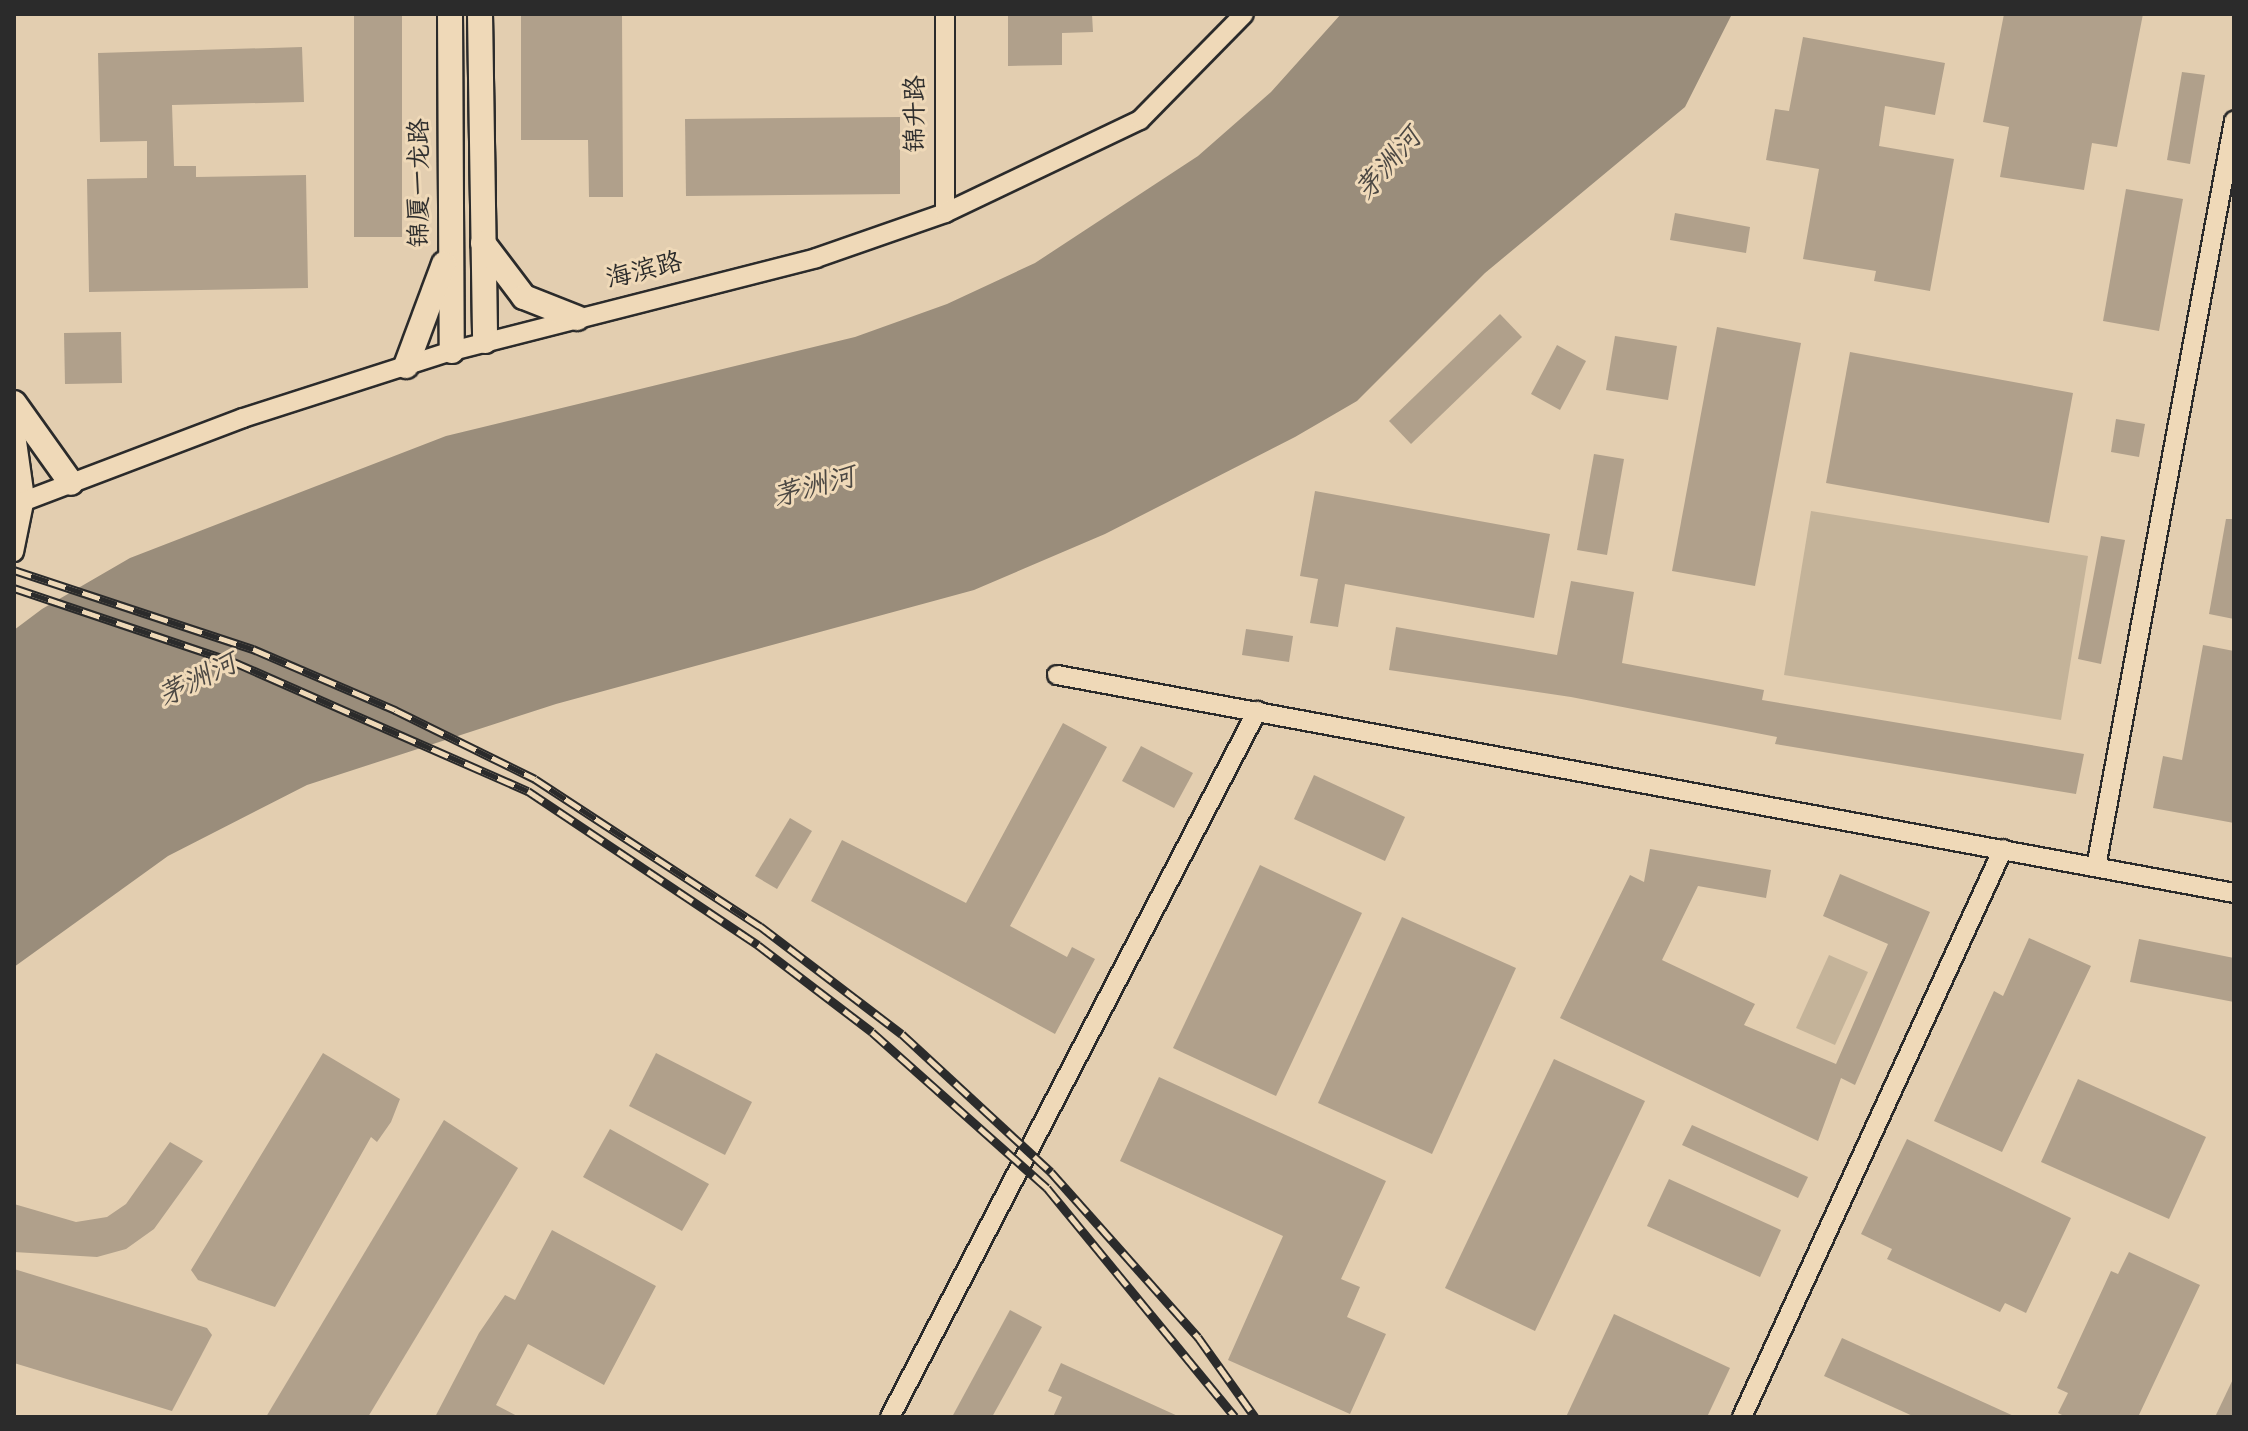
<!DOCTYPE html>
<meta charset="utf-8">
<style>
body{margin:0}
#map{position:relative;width:2248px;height:1431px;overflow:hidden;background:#e3ceb0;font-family:"Gochi Hand","LXGW WenKai TC",sans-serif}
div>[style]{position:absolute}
.green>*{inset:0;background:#c4b399}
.water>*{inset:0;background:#9a8d7b}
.building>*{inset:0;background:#b0a08b}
.roads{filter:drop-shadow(2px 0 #2b2b2b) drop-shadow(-2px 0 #2b2b2b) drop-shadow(0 2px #2b2b2b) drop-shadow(0 -2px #2b2b2b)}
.minor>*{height:18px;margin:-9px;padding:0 9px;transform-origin:9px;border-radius:9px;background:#efd9b8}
.tertiary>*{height:24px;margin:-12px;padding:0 12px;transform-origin:12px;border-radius:12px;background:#efd9b8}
.rail>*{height:9px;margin-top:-4.5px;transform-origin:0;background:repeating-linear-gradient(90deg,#efd9b8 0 18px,#2b2b2b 0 36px);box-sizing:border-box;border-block:2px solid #2b2b2b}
span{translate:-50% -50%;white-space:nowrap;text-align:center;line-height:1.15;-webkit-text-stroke:6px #efd9b8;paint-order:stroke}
.street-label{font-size:26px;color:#2b2b2b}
.water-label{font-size:28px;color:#4c4843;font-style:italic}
.frame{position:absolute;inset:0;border:16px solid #2b2b2b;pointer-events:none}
</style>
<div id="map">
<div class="green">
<i style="clip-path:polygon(1811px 511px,2088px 556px,2061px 720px,1784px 675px)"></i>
<i style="clip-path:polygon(1829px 955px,1868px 972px,1835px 1045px,1796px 1028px)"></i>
</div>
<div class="water">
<i style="clip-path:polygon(1341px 14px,1732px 14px,1685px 107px,1485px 273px,1357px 401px,1295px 437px,1105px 534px,974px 590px,556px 704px,307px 785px,168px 856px,14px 967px,14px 630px,42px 609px,130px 558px,446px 436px,855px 337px,947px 304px,1035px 263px,1198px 156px,1271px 92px)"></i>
</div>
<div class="building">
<i style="clip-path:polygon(354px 14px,402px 14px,402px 237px,354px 237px)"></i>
<i style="clip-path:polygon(521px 14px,622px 14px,623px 197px,589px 197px,588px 140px,521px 140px)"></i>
<i style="clip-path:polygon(1008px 14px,1092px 14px,1093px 32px,1062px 33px,1062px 65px,1008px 66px)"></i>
<i style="clip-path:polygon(2004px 14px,2143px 14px,2117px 147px,2092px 143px,2084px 190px,2000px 177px,2009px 127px,1983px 122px)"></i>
<i style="clip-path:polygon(1803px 37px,1945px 63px,1935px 115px,1885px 106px,1879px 146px,1954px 159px,1930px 291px,1874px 281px,1876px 271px,1803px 259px,1819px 169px,1766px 160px,1775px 109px,1789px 111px)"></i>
<i style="clip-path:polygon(302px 47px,304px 102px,172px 105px,174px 166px,196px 166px,196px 177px,306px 175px,308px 288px,89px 292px,87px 179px,147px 178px,147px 141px,100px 142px,98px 53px)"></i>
<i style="clip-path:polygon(2182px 72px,2205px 75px,2190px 164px,2167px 160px)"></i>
<i style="clip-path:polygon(900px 117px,900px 194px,686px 196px,685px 119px)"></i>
<i style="clip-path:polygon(2126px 189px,2183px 199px,2159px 331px,2103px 321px)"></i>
<i style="clip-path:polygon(1675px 213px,1750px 227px,1746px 253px,1670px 240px)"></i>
<i style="clip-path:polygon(1500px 314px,1522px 337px,1411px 444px,1389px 421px)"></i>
<i style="clip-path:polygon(1717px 327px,1801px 343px,1755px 586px,1672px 571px)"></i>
<i style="clip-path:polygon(121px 332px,122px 383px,65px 384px,64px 333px)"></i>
<i style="clip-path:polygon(1615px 336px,1677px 346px,1668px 400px,1606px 390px)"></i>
<i style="clip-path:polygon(1557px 345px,1586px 361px,1560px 410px,1531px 394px)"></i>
<i style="clip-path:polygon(1850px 352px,2073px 393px,2049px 523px,1826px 483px)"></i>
<i style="clip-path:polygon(2116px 419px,2145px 424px,2139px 457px,2111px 452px)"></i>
<i style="clip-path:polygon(1594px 454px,1624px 459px,1607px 555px,1577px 550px)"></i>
<i style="clip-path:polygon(1315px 491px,1550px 534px,1534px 618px,1345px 584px,1338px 627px,1310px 623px,1318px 579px,1300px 576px)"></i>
<i style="clip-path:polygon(2226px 519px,2234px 519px,2234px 619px,2209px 614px)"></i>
<i style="clip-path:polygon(2101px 536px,2125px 540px,2101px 664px,2078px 659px)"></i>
<i style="clip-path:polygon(1571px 581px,1634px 592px,1622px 663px,1764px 690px,1762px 700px,2084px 754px,2076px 794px,1775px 744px,1777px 737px,1571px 697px,1389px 670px,1396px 627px,1557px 655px)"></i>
<i style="clip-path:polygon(1246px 629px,1293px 636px,1289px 662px,1242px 655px)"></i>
<i style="clip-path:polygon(2203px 645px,2234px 651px,2234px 823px,2153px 808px,2163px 756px,2182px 760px)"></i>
<i style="clip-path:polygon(1063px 723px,1107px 747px,1010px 926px,1067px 957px,1072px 947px,1095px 959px,1055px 1034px,811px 901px,842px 840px,966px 903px)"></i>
<i style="clip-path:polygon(1141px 746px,1193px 773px,1174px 808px,1122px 781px)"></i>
<i style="clip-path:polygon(1314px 775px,1405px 817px,1385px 861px,1294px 819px)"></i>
<i style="clip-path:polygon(790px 818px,812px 831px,777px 889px,755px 876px)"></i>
<i style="clip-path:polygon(1650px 849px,1771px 870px,1766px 898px,1698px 886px,1662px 960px,1755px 1004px,1744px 1025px,1836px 1064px,1888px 944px,1823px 916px,1840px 874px,1930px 912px,1855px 1085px,1841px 1078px,1818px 1141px,1560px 1018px,1630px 875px,1644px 882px)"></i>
<i style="clip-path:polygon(1260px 865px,1362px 913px,1276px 1096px,1173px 1048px)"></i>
<i style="clip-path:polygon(1402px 917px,1516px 968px,1432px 1154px,1318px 1103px)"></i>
<i style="clip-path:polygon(2029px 938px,2091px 966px,2002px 1152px,1934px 1121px,1994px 991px,2003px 996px)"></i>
<i style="clip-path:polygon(2139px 939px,2234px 958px,2234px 1002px,2130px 982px)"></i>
<i style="clip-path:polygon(323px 1053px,400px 1099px,391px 1122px,377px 1142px,371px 1137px,275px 1307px,198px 1280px,191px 1270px)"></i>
<i style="clip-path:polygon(656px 1053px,752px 1102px,725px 1155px,629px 1106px)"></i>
<i style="clip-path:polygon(1554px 1059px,1645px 1101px,1535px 1331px,1445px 1288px)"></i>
<i style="clip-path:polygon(1159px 1077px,1386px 1181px,1341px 1279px,1360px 1287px,1347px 1317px,1386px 1334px,1350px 1414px,1228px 1360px,1283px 1236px,1120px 1161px)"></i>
<i style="clip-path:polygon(2078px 1079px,2206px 1137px,2169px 1219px,2041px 1162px)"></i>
<i style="clip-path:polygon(444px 1120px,518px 1168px,368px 1417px,266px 1417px)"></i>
<i style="clip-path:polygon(1692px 1125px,1808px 1177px,1798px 1198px,1682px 1145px)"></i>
<i style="clip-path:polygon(610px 1129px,709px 1184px,682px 1231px,583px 1177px)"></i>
<i style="clip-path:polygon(1907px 1139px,2071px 1218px,2026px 1313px,2005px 1303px,2000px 1312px,1887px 1259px,1892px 1249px,1861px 1234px)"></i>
<i style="clip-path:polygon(170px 1142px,203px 1161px,154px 1229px,126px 1249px,97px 1257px,14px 1252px,14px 1204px,76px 1222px,107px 1217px,126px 1204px)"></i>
<i style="clip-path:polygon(1669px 1179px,1781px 1230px,1760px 1277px,1647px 1226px)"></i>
<i style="clip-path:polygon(552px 1230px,656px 1286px,604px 1385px,528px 1344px,496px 1405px,519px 1417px,435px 1417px,479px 1333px,505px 1295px,515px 1300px)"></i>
<i style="clip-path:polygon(2129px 1252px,2200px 1285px,2138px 1417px,2066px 1417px,2058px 1413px,2068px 1393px,2057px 1388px,2111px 1271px,2118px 1274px)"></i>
<i style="clip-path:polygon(14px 1269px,207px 1328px,212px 1335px,172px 1411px,14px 1363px)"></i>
<i style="clip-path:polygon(1010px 1310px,1042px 1327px,992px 1417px,952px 1417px)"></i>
<i style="clip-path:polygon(1614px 1314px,1730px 1368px,1707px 1417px,1566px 1417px)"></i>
<i style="clip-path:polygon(1842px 1338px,2016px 1417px,1915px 1417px,1824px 1376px)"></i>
<i style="clip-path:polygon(1061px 1363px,1180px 1417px,1053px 1417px,1062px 1397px,1048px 1391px)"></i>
<i style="clip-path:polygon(2234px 1377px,2234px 1417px,2215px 1417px)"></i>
</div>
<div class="roads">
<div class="minor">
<i style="left:945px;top:213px;width:199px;rotate:-90deg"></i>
<i style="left:14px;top:420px;width:79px;rotate:82deg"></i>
<i style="left:25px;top:498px;width:55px;rotate:101.5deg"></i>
<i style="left:14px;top:505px;width:245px;rotate:-20.8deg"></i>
<i style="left:243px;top:418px;width:219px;rotate:-17.8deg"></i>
<i style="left:452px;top:351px;width:376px;rotate:-14.3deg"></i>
<i style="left:816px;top:258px;width:137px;rotate:-19.2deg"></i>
<i style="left:945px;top:213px;width:216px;rotate:-25.5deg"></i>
<i style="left:1140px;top:120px;width:148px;rotate:-45.5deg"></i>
<i style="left:1057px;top:675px;width:1197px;rotate:10.49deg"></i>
<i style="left:2096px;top:867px;width:759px;rotate:-79.52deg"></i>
<i style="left:890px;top:1417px;width:796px;rotate:-62.53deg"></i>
<i style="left:1742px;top:1417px;width:625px;rotate:-65.32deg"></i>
</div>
<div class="tertiary">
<i style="left:450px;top:14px;width:337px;rotate:89.7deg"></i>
<i style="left:480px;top:14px;width:327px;rotate:89.1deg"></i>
<i style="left:483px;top:243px;width:68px;rotate:52.8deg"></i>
<i style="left:524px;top:297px;width:57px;rotate:21.6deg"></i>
<i style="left:406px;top:366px;width:109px;rotate:-69.6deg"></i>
<i style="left:14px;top:403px;width:98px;rotate:54.5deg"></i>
</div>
</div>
<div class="rail">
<i style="left:14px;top:570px;width:252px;rotate:18.3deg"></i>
<i style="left:253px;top:649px;width:155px;rotate:23.2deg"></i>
<i style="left:395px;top:710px;width:156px;rotate:26.2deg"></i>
<i style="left:535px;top:779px;width:269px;rotate:33.2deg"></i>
<i style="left:760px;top:926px;width:178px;rotate:37.3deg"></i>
<i style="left:902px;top:1034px;width:203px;rotate:42.8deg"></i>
<i style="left:1051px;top:1172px;width:221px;rotate:48.3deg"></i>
<i style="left:1198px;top:1337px;width:98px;rotate:54.5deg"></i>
<i style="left:14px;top:588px;width:232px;rotate:18.6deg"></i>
<i style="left:234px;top:662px;width:321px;rotate:23.7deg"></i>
<i style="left:528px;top:791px;width:277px;rotate:33.8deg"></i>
<i style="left:758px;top:945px;width:143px;rotate:37.3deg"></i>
<i style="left:872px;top:1032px;width:234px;rotate:41.7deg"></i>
<i style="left:1047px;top:1188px;width:296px;rotate:50.6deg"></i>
</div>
<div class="street-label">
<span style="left:919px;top:114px;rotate:-90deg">锦升路</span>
<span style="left:423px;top:183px;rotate:-90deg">锦厦一龙路</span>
<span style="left:645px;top:274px;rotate:-14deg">海滨路</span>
</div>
<div class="water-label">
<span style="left:1391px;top:166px;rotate:-49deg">茅洲河</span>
<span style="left:815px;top:490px;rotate:-15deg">茅洲河</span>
<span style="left:199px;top:683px;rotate:-26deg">茅洲河</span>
</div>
<div class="frame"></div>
</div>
